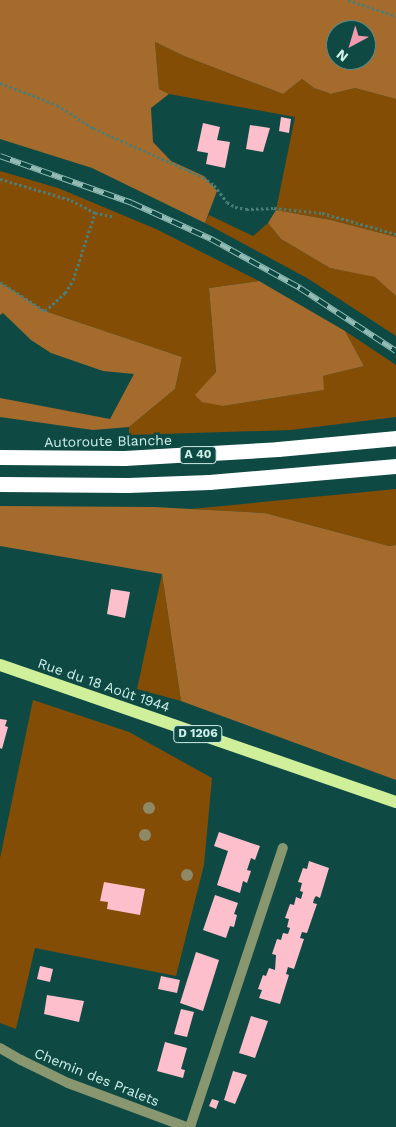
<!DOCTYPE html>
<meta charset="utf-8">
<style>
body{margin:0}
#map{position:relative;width:396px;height:1127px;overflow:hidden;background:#0f4943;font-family:"Work Sans",sans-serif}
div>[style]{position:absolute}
.green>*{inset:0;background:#834d06}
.forest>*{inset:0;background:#a46b2d}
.building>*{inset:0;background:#fdbfcc}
.path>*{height:3px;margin-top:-1.5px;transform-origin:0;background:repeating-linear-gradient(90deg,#4c7e78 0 2.5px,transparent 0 5px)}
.street>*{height:10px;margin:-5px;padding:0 5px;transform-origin:5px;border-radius:5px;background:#88976f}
.primary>*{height:12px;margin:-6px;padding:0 6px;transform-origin:6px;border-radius:6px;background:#d0ef9b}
.highway>*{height:15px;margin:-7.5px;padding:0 7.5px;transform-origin:7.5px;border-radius:7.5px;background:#fff}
.rail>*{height:5.5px;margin-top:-2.75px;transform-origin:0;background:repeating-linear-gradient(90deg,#0f4943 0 11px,#93bcb7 0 22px);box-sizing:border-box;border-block:1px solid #93bcb7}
.trees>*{width:12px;height:12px;margin:-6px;border-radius:50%;background:#8f8968}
span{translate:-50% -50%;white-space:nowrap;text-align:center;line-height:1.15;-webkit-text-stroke:5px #0f4943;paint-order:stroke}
.shield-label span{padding:1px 4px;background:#0f4943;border:1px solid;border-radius:4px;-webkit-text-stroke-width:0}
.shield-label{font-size:12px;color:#cdefea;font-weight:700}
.street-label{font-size:14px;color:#cdefea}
.north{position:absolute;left:326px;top:20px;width:50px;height:50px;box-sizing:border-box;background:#0f4943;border:1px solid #5b8b86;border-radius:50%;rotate:219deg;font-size:14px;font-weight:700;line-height:20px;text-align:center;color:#cdefea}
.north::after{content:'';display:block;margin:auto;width:18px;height:22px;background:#f29aae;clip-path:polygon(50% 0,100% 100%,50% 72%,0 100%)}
</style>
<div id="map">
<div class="green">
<i style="clip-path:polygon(155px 42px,184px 56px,283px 94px,302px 79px,314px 88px,331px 94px,355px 88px,396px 99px,396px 237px,331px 220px,276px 210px,295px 117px,169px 94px,159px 89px)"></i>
<i style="clip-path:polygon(0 171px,58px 188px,156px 229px,259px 281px,209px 288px,216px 372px,196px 395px,223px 406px,323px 390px,323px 376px,364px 366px,345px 331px,396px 365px,396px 417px,291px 430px,129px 435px,129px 427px,175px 389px,182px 357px,45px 311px,0 282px)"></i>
<i style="clip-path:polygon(209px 215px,253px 236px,268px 223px,281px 239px,330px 268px,375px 276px,396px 296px,396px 336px,307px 278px,205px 223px)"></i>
<i style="clip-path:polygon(396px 489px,396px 545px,389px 546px,265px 513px,191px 509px)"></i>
<i style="clip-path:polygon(162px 574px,181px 701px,137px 689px)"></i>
<i style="clip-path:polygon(33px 700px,129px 732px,212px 778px,204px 865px,176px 976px,35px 948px,16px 1029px,0 1023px,0 858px)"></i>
</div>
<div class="forest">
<i style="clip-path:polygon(evenodd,0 0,396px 0,396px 99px,355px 88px,331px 94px,314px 88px,302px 79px,283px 94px,184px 56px,155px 42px,159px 89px,169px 94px,151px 108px,153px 142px,171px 161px,204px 176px,217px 191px,205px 223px,92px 168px,0 139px,0 0,336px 30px,366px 30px,366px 60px,336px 60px,336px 30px)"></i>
<i style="clip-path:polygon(276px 210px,331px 220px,396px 237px,396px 296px,375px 277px,330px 268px,281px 239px,268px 223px)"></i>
<i style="clip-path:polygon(259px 281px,345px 331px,364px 366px,323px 376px,324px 390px,223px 406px,202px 402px,195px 395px,216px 372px,209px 288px)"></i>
<i style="clip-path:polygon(0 282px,45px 311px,182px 357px,175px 389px,129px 427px,93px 430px,0 417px,0 398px,110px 419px,134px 374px,103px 371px,51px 353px,31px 340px,3px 313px,0 315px)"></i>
<i style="clip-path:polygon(0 506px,154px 507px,265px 513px,389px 546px,396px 545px,396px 780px,181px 701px,162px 574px,0 546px)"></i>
</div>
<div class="building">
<i style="clip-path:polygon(281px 117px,291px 119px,289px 133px,279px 131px)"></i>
<i style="clip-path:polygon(203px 123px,220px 127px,217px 140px,230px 142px,225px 168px,206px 164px,208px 153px,197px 151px)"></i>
<i style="clip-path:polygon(250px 125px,270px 128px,263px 152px,246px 149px)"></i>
<i style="clip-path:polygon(111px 589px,130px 592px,125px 618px,107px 614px)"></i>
<i style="clip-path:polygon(0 719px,7px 720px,5px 726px,8px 727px,2px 749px,0 748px)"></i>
<i style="clip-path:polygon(219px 832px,260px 846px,255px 860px,251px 858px,247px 870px,251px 871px,247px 883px,243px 881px,240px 893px,217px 885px,228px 851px,214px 846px)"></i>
<i style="clip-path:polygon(309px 861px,329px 868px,320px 898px,316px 896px,314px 899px,313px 903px,317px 904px,307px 933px,302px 932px,300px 938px,304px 939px,294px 969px,288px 967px,286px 974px,289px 975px,280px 1004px,259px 998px,262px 990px,258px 989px,263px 975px,266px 976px,269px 968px,275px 970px,276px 955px,272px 954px,277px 939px,281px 940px,283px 933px,288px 934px,290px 928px,287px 927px,289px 919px,285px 918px,290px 904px,294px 905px,296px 897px,301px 899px,303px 892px,300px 891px,302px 883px,298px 882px,303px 868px,307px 869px)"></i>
<i style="clip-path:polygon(104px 882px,145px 889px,140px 915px,107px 909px,108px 902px,100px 901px)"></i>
<i style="clip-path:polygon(215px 895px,238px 903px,234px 914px,237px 915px,234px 927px,230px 926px,226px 938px,203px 930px)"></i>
<i style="clip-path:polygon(196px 952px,219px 960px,203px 1011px,180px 1003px)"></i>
<i style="clip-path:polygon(40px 966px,53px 969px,50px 982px,37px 979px)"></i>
<i style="clip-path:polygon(161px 976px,180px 980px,177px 993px,158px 989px)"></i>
<i style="clip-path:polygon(47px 995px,84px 1001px,79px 1022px,44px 1014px)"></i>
<i style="clip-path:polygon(181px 1009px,194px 1012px,187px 1037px,174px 1034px)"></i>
<i style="clip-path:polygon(251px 1016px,268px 1021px,255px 1058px,239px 1053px)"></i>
<i style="clip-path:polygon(165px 1042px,187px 1048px,181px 1069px,185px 1070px,183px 1078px,157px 1071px)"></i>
<i style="clip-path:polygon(233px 1071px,247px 1075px,235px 1104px,224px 1100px)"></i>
<i style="clip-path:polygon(212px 1099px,219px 1101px,216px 1109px,209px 1106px)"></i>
</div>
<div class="path">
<i style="left:348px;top:0;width:51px;rotate:18.4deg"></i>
<i style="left:0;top:83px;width:61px;rotate:21.1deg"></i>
<i style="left:57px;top:105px;width:43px;rotate:32.6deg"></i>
<i style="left:93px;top:128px;width:120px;rotate:24deg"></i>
<i style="left:203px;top:177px;width:14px;rotate:36deg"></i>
<i style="left:214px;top:185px;width:21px;rotate:53deg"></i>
<i style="left:227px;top:202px;width:9px;rotate:32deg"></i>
<i style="left:235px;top:207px;width:11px;rotate:10deg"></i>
<i style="left:246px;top:209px;width:28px;rotate:-2deg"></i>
<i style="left:274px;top:208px;width:48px;rotate:5.9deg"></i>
<i style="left:322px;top:213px;width:77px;rotate:15.8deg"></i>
<i style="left:0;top:179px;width:74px;rotate:16.5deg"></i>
<i style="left:71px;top:200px;width:27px;rotate:28deg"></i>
<i style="left:95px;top:213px;width:20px;rotate:11deg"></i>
<i style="left:0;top:282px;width:54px;rotate:32.8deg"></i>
<i style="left:45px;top:311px;width:27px;rotate:-42deg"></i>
<i style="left:65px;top:293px;width:15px;rotate:-58deg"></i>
<i style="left:73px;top:280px;width:71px;rotate:-71.8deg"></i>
</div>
<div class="street">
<i style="left:0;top:1048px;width:24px;rotate:30deg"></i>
<i style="left:21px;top:1060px;width:52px;rotate:26.1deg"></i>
<i style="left:68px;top:1083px;width:126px;rotate:20.4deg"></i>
<i style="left:190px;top:1127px;width:294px;rotate:-71.6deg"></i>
</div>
<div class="primary">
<i style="left:0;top:665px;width:419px;rotate:19.1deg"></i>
</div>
<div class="highway">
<i style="left:0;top:457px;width:124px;rotate:0.5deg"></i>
<i style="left:124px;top:458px;width:154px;rotate:-3.3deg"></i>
<i style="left:278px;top:449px;width:119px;rotate:-5.3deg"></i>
<i style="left:0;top:484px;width:128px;rotate:0.4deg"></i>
<i style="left:128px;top:485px;width:81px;rotate:-2.1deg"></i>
<i style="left:209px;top:482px;width:188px;rotate:-4.9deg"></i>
</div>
<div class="rail">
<i style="left:0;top:156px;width:140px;rotate:19.6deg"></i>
<i style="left:132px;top:203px;width:87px;rotate:24.5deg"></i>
<i style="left:211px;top:239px;width:102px;rotate:28.8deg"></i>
<i style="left:300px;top:288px;width:115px;rotate:33.3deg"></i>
</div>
<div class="trees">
<i style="left:149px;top:808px"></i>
<i style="left:145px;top:835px"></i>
<i style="left:187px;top:875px"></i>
</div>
<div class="shield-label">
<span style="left:198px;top:455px">A 40</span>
<span style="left:198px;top:734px">D 1206</span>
</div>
<div class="street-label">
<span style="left:108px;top:441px;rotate:-1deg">Autoroute Blanche</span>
<span style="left:104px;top:685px;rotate:19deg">Rue du 18 Août 1944</span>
<span style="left:97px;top:1077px;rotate:22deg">Chemin des Pralets</span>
</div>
<div class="north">N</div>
</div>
